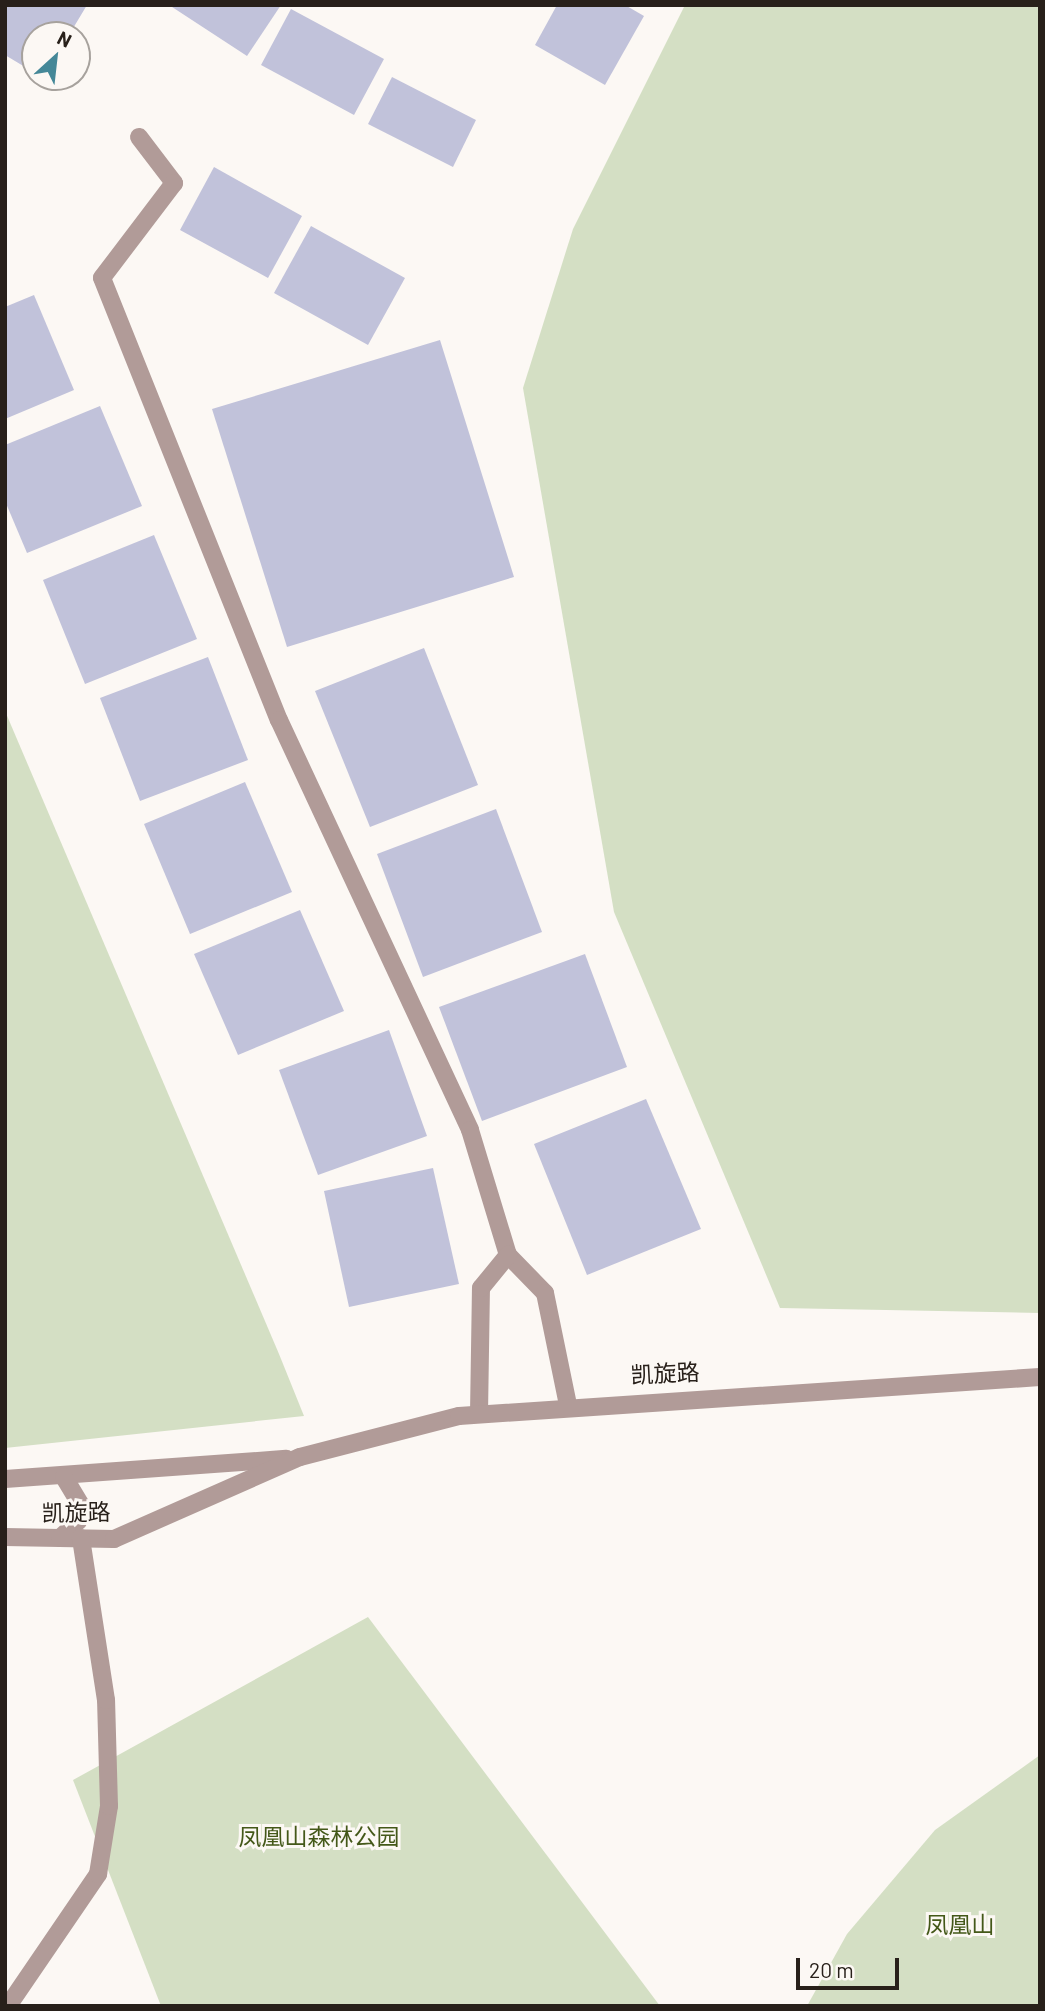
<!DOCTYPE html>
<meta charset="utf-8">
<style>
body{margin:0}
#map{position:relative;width:1045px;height:2011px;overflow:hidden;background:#fcf8f4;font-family:Barlow,"Noto Sans SC",sans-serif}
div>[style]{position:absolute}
.green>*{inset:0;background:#d4dfc4}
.building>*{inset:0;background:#c1c2da}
.street>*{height:18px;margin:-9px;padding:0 9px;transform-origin:9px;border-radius:9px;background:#b19b98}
span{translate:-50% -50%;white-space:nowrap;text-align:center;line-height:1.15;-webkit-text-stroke:6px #fcf8f4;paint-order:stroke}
.street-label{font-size:23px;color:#28201a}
.park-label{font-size:23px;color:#445819}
.frame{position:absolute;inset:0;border:7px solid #28201a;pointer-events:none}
.north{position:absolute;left:21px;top:21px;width:70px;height:70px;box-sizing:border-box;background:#fcf8f4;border:2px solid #a7a29d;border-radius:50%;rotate:27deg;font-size:19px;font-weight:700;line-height:28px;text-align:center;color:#28201a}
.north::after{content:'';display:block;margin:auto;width:24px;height:32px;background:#458898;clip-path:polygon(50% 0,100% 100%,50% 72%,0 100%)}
.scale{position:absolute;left:796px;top:1958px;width:103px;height:32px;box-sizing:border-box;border:4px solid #28201a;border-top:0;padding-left:9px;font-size:21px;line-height:24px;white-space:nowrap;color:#28201a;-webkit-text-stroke:5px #fcf8f4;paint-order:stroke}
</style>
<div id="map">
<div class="green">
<i style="clip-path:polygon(685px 5px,1040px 5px,1040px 1313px,780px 1308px,614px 912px,523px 388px,573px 229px)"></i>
<i style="clip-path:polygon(5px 711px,279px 1354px,304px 1416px,5px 1448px)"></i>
<i style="clip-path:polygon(368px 1617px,660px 2006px,161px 2006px,73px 1780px)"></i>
<i style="clip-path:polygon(1040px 1755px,1040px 2006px,807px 2006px,847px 1934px,935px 1830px)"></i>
</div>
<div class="building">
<i style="clip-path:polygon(5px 5px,87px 5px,69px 35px,35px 35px,35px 73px,5px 55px)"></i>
<i style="clip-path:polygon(169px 5px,281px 5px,247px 56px)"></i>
<i style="clip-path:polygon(557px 5px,625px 5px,644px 16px,605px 85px,535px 45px)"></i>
<i style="clip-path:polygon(291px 9px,384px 59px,354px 115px,261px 65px)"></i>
<i style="clip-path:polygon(392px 77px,476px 120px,453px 167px,368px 124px)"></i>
<i style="clip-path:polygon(214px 167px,302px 216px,268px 278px,180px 230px)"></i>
<i style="clip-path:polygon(311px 226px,405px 278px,368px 345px,274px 293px)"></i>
<i style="clip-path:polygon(34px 295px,74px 390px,5px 419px,5px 307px)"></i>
<i style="clip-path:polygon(440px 340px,514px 577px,287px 647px,212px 409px)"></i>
<i style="clip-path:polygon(100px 406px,142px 506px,27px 553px,5px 501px,5px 445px)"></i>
<i style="clip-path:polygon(154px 535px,197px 639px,85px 684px,43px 580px)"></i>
<i style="clip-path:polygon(424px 648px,478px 785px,370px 827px,315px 691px)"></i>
<i style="clip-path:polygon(208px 657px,248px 760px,140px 801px,100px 698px)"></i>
<i style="clip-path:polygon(245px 782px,292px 892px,190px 934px,144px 824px)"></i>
<i style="clip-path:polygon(496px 809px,542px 932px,423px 977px,377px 854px)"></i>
<i style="clip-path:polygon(300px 910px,344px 1011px,238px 1055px,194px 954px)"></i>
<i style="clip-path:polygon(585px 954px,627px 1067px,482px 1121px,439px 1007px)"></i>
<i style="clip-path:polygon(389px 1030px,427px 1136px,318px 1175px,279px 1070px)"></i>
<i style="clip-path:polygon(646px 1099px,701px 1229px,587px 1275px,534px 1144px)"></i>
<i style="clip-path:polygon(433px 1168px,459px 1284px,349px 1307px,324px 1191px)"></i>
</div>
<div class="street">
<i style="left:139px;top:137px;width:58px;rotate:52.7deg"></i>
<i style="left:174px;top:183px;width:119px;rotate:127.2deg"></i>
<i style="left:102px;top:278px;width:476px;rotate:68.2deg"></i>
<i style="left:279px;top:720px;width:452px;rotate:65deg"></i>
<i style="left:470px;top:1130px;width:131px;rotate:73.1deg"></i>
<i style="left:508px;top:1255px;width:53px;rotate:45.8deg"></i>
<i style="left:545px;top:1293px;width:114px;rotate:78.4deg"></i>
<i style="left:479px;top:1414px;width:126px;rotate:-89.1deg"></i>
<i style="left:481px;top:1288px;width:43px;rotate:-50.7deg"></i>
<i style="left:5px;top:1479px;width:282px;rotate:-4.1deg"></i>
<i style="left:5px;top:1537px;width:109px;rotate:1.1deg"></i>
<i style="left:114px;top:1539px;width:203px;rotate:-23.8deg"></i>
<i style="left:300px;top:1457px;width:164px;rotate:-14.5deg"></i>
<i style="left:459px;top:1416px;width:582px;rotate:-3.84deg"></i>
<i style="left:60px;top:1538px;width:25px;rotate:-43deg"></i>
<i style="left:78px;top:1521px;width:15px;rotate:-74deg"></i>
<i style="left:82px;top:1507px;width:35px;rotate:-121deg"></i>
<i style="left:8px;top:2006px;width:160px;rotate:-55.7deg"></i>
<i style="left:98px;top:1874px;width:69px;rotate:-80.8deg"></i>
<i style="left:109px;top:1806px;width:106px;rotate:-91.6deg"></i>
<i style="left:106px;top:1700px;width:164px;rotate:-98.8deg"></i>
</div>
<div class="street-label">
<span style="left:665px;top:1373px;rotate:-3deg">凯旋路</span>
<span style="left:76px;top:1512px;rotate:-1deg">凯旋路</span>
</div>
<div class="park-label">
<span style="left:319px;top:1836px">凤凰山森林公园</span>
<span style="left:960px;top:1924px">凤凰山</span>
</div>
<div class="frame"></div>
<div class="north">N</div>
<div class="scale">20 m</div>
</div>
